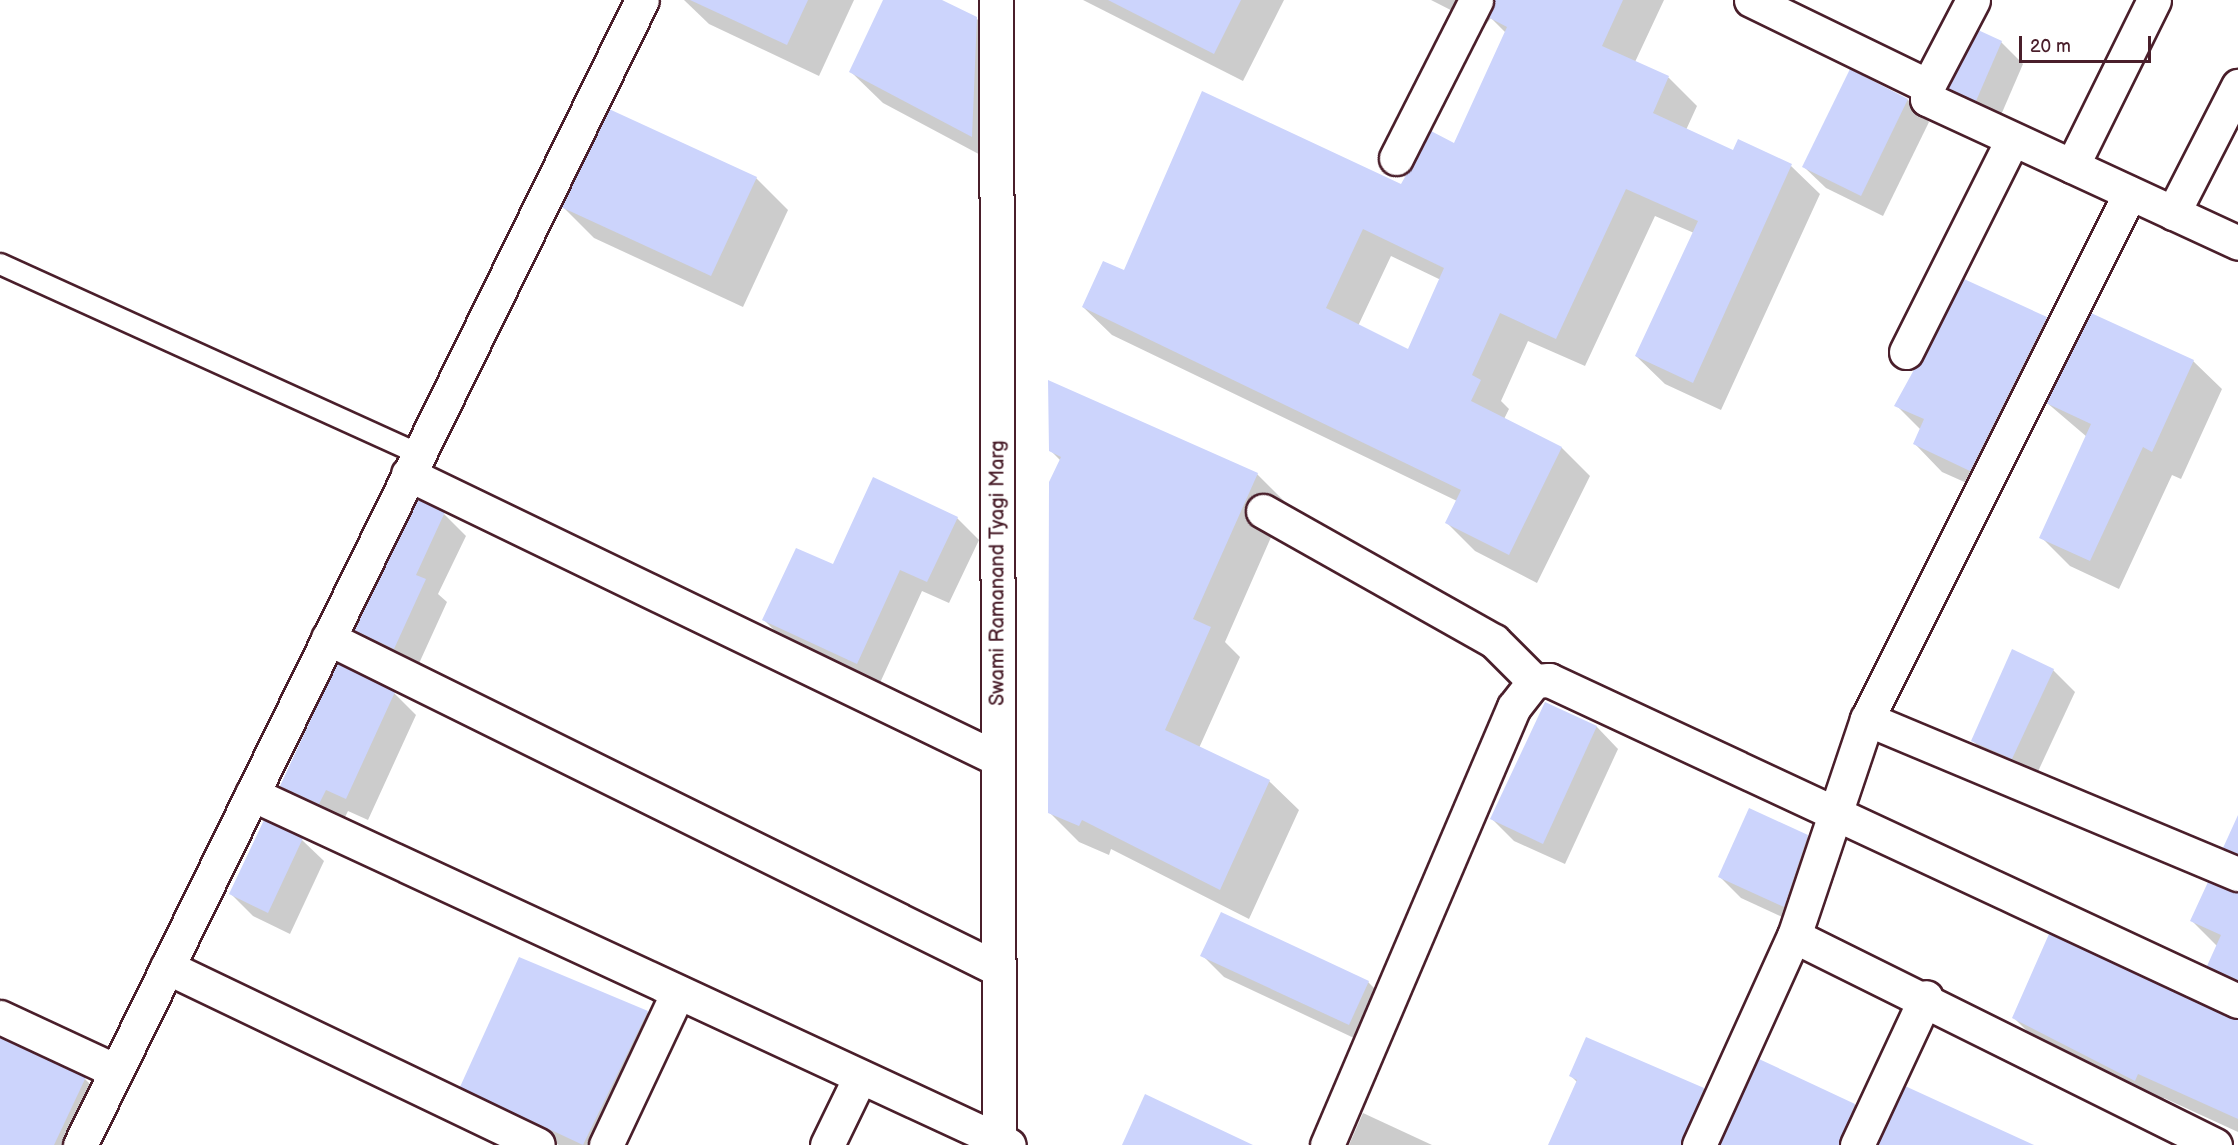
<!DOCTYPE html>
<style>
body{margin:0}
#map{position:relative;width:2238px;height:1145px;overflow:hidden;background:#fff;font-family:"Balsamiq Sans",sans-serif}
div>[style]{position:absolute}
.shadow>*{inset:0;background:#0003}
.building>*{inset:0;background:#ccd4fc}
.roads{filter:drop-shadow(2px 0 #4a1f2b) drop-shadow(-2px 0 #4a1f2b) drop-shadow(0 2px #4a1f2b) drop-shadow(0 -2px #4a1f2b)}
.service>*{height:20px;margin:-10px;padding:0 10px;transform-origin:10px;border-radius:10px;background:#fff}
.minor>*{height:33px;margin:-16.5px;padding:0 16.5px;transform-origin:16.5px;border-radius:16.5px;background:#fff}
.tertiary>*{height:33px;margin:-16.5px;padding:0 16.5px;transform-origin:16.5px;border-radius:16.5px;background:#fff}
span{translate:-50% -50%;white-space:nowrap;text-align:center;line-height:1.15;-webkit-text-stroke:6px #fff;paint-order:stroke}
.street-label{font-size:20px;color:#4a1f2b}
.scale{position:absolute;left:2019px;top:36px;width:132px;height:27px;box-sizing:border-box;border:3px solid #4a1f2b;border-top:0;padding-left:8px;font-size:18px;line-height:21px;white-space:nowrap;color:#4a1f2b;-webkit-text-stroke:4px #fff;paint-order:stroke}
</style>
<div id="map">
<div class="shadow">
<i style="clip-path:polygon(684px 0,854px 0,819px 76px,709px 24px)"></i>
<i style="clip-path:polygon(884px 0,938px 0,976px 18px,1008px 50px,1003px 167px,883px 103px,851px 72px)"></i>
<i style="clip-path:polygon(1083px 0,1284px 0,1243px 81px)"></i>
<i style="clip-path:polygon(evenodd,1431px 0,1664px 0,1635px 62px,1669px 78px,1697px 106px,1686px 130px,1734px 152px,1791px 166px,1820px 194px,1721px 410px,1665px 384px,1636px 356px,1694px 233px,1655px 216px,1585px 366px,1528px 341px,1501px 401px,1509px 409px,1504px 419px,1562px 448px,1590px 476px,1537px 583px,1475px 551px,1447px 523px,1457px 501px,1112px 335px,1083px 307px,1125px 272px,1401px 186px,1455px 145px,1506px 33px,1491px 18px,1484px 27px,1431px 0,1391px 256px,1441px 280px,1409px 351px,1358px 326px,1391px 256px)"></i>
<i style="clip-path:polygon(2001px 42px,2023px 64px,1998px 122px,1972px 110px,1950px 88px)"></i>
<i style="clip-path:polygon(1850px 71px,1908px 100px,1929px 122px,1883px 216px,1826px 188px,1804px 167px)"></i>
<i style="clip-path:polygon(610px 111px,756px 178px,788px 210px,743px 307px,594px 238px,563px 207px)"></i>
<i style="clip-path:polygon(2046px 318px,2075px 347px,2193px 361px,2222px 389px,2181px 479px,2172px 475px,2119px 589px,2070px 566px,2041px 537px,2087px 437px,2046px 402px,1998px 497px,1942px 472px,1915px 444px,1921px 430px,1896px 405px)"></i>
<i style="clip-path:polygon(1051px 451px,1257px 474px,1286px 503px,1225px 642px,1240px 657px,1199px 748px,1269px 781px,1299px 810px,1249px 919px,1111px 849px,1109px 855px,1079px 842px,1050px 813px,1061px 461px)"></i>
<i style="clip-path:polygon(444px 514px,466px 536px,438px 594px,447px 602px,416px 670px,377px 651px,356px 630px)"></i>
<i style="clip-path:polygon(957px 518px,979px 540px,949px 603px,922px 591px,879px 685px,786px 642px,764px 620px,833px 566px)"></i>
<i style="clip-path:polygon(2053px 670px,2075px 692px,2034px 780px,1994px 762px,1972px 740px)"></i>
<i style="clip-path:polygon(394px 693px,416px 715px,368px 820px,348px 811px,341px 825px,303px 808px,281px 786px)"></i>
<i style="clip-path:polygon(1546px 704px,1597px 727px,1618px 749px,1565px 864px,1514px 841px,1492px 819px)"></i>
<i style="clip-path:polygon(265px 822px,302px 840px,324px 861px,290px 934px,253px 916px,231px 894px)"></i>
<i style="clip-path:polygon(1807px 836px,1829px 858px,1806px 928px,1741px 898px,1719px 876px)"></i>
<i style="clip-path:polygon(2238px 894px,2238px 993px,2208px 965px,2217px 946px,2192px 921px)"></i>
<i style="clip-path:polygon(1202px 955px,1368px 982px,1390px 1004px,1371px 1046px,1224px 977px)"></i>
<i style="clip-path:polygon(520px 959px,647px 1012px,669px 1034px,615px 1145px,559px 1145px,483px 1108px,461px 1086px)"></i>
<i style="clip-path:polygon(2014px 1018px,2238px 1021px,2238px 1132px,2164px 1098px,2160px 1104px,2039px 1043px)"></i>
<i style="clip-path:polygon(0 1039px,85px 1079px,111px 1105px,93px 1145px,0 1145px)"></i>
<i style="clip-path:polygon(1759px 1061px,1855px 1105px,1880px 1131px,1875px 1145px,1721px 1145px)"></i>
<i style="clip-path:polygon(1571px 1076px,1704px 1089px,1729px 1115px,1716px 1145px,1575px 1145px,1578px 1083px)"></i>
<i style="clip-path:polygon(1363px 1113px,1432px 1145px,1349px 1145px)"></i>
</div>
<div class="building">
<i style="clip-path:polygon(690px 0,808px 0,787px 45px)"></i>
<i style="clip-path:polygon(883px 0,942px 0,977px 17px,972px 137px,849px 72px)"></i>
<i style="clip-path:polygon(1108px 0,1241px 0,1214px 54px)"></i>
<i style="clip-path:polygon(evenodd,1495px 0,1623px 0,1602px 46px,1669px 76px,1653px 113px,1733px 150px,1738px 139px,1792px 164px,1693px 383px,1635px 356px,1698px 221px,1626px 189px,1556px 339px,1500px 313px,1472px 375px,1481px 380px,1471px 401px,1562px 447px,1509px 555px,1445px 523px,1461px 490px,1082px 307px,1103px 261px,1124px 270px,1202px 91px,1401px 184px,1431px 131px,1454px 143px,1507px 27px,1488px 17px,1495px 0,1363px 229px,1444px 268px,1408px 349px,1326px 308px,1363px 229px)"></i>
<i style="clip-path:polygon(1978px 30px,2002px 41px,1976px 101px,1948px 88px)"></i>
<i style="clip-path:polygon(1850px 69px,1908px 99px,1861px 196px,1802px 167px)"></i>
<i style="clip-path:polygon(609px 109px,757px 177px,711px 276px,561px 207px)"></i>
<i style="clip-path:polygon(1964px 279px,2047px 317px,1970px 471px,1913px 444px,1924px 419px,1894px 406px)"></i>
<i style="clip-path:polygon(2091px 313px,2194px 360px,2152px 452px,2143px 447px,2090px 561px,2039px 538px,2091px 424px,2046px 403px)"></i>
<i style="clip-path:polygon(1048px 380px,1258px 473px,1193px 619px,1211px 627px,1165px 730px,1270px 780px,1220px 890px,1082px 820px,1079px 826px,1048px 813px,1049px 482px,1061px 457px,1049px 451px)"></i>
<i style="clip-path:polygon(873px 477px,958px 517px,927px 582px,900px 570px,857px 664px,762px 620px,796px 548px,833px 564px)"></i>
<i style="clip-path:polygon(418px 500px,445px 512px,416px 575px,426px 579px,394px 649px,354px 630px)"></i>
<i style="clip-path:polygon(2012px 649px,2054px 669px,2012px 759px,1971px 741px)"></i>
<i style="clip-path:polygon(337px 663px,395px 692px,346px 799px,326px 790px,319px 804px,280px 786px)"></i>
<i style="clip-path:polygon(1545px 702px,1597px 726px,1543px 844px,1490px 819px)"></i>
<i style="clip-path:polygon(1749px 808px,1808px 835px,1784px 907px,1718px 877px)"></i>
<i style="clip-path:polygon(2238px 815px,2238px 854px,2223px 848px)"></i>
<i style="clip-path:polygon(264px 820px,303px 838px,268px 913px,229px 894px)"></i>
<i style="clip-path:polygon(2208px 882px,2238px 892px,2238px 980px,2207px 966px,2221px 935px,2190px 921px)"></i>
<i style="clip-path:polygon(1221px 912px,1369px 981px,1349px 1025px,1200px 956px)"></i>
<i style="clip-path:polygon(2049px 934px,2238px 1019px,2238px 1119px,2138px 1074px,2135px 1081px,2012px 1018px)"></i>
<i style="clip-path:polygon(519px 957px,648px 1011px,583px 1145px,460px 1087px)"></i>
<i style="clip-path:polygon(1586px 1037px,1704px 1088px,1681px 1145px,1548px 1145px,1577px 1080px,1569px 1076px)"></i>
<i style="clip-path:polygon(0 1038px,86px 1077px,54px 1145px,0 1145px)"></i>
<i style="clip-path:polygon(1759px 1059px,1855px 1104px,1839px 1145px,1720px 1145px)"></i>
<i style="clip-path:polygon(1905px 1086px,2034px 1145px,1878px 1145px)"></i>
<i style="clip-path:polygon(1145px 1094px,1253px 1145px,1122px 1145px)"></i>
</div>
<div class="roads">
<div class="service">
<i style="left:0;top:264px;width:459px;rotate:24.4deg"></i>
</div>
<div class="minor">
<i style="left:1751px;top:0;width:197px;rotate:25.9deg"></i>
<i style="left:1973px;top:0;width:97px;rotate:117.6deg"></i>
<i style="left:1928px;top:86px;width:13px;rotate:94deg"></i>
<i style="left:1927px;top:99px;width:343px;rotate:24.8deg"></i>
<i style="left:1396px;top:158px;width:177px;rotate:-63.1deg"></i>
<i style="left:2072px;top:166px;width:185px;rotate:-63.7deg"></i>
<i style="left:2173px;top:213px;width:143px;rotate:-62.9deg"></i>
<i style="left:1906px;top:352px;width:237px;rotate:-63.4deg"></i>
<i style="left:408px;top:474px;width:655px;rotate:25.78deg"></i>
<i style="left:1263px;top:511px;width:265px;rotate:29.4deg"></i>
<i style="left:1494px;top:641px;width:57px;rotate:45deg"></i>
<i style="left:328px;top:638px;width:747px;rotate:26.29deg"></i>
<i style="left:1867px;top:719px;width:402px;rotate:22.7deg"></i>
<i style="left:252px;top:794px;width:834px;rotate:24.88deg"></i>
<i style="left:1794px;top:936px;width:229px;rotate:-71.4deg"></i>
<i style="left:1867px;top:719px;width:588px;rotate:-63.43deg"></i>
<i style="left:167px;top:967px;width:411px;rotate:25.6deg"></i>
<i style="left:0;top:1017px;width:128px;rotate:25deg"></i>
<i style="left:80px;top:1145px;width:1275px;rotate:-63.86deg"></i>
<i style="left:606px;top:1145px;width:169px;rotate:-64.8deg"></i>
<i style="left:827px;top:1145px;width:76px;rotate:-64.1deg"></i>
<i style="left:1327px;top:1145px;width:476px;rotate:-66.9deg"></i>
<i style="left:1514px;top:707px;width:33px;rotate:-52deg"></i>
<i style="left:1534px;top:681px;width:15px;rotate:-4deg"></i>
<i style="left:1549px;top:680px;width:760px;rotate:24.98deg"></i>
<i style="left:1699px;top:1145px;width:230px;rotate:-65.6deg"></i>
<i style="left:1794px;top:936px;width:470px;rotate:26.4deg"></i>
<i style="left:1857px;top:1145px;width:163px;rotate:-65deg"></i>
</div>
<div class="tertiary">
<i style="left:996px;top:0;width:1145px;rotate:89.85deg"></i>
</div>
</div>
<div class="street-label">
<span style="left:998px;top:573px;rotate:-90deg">Swami Ramanand Tyagi Marg</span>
</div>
<div class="scale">20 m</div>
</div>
